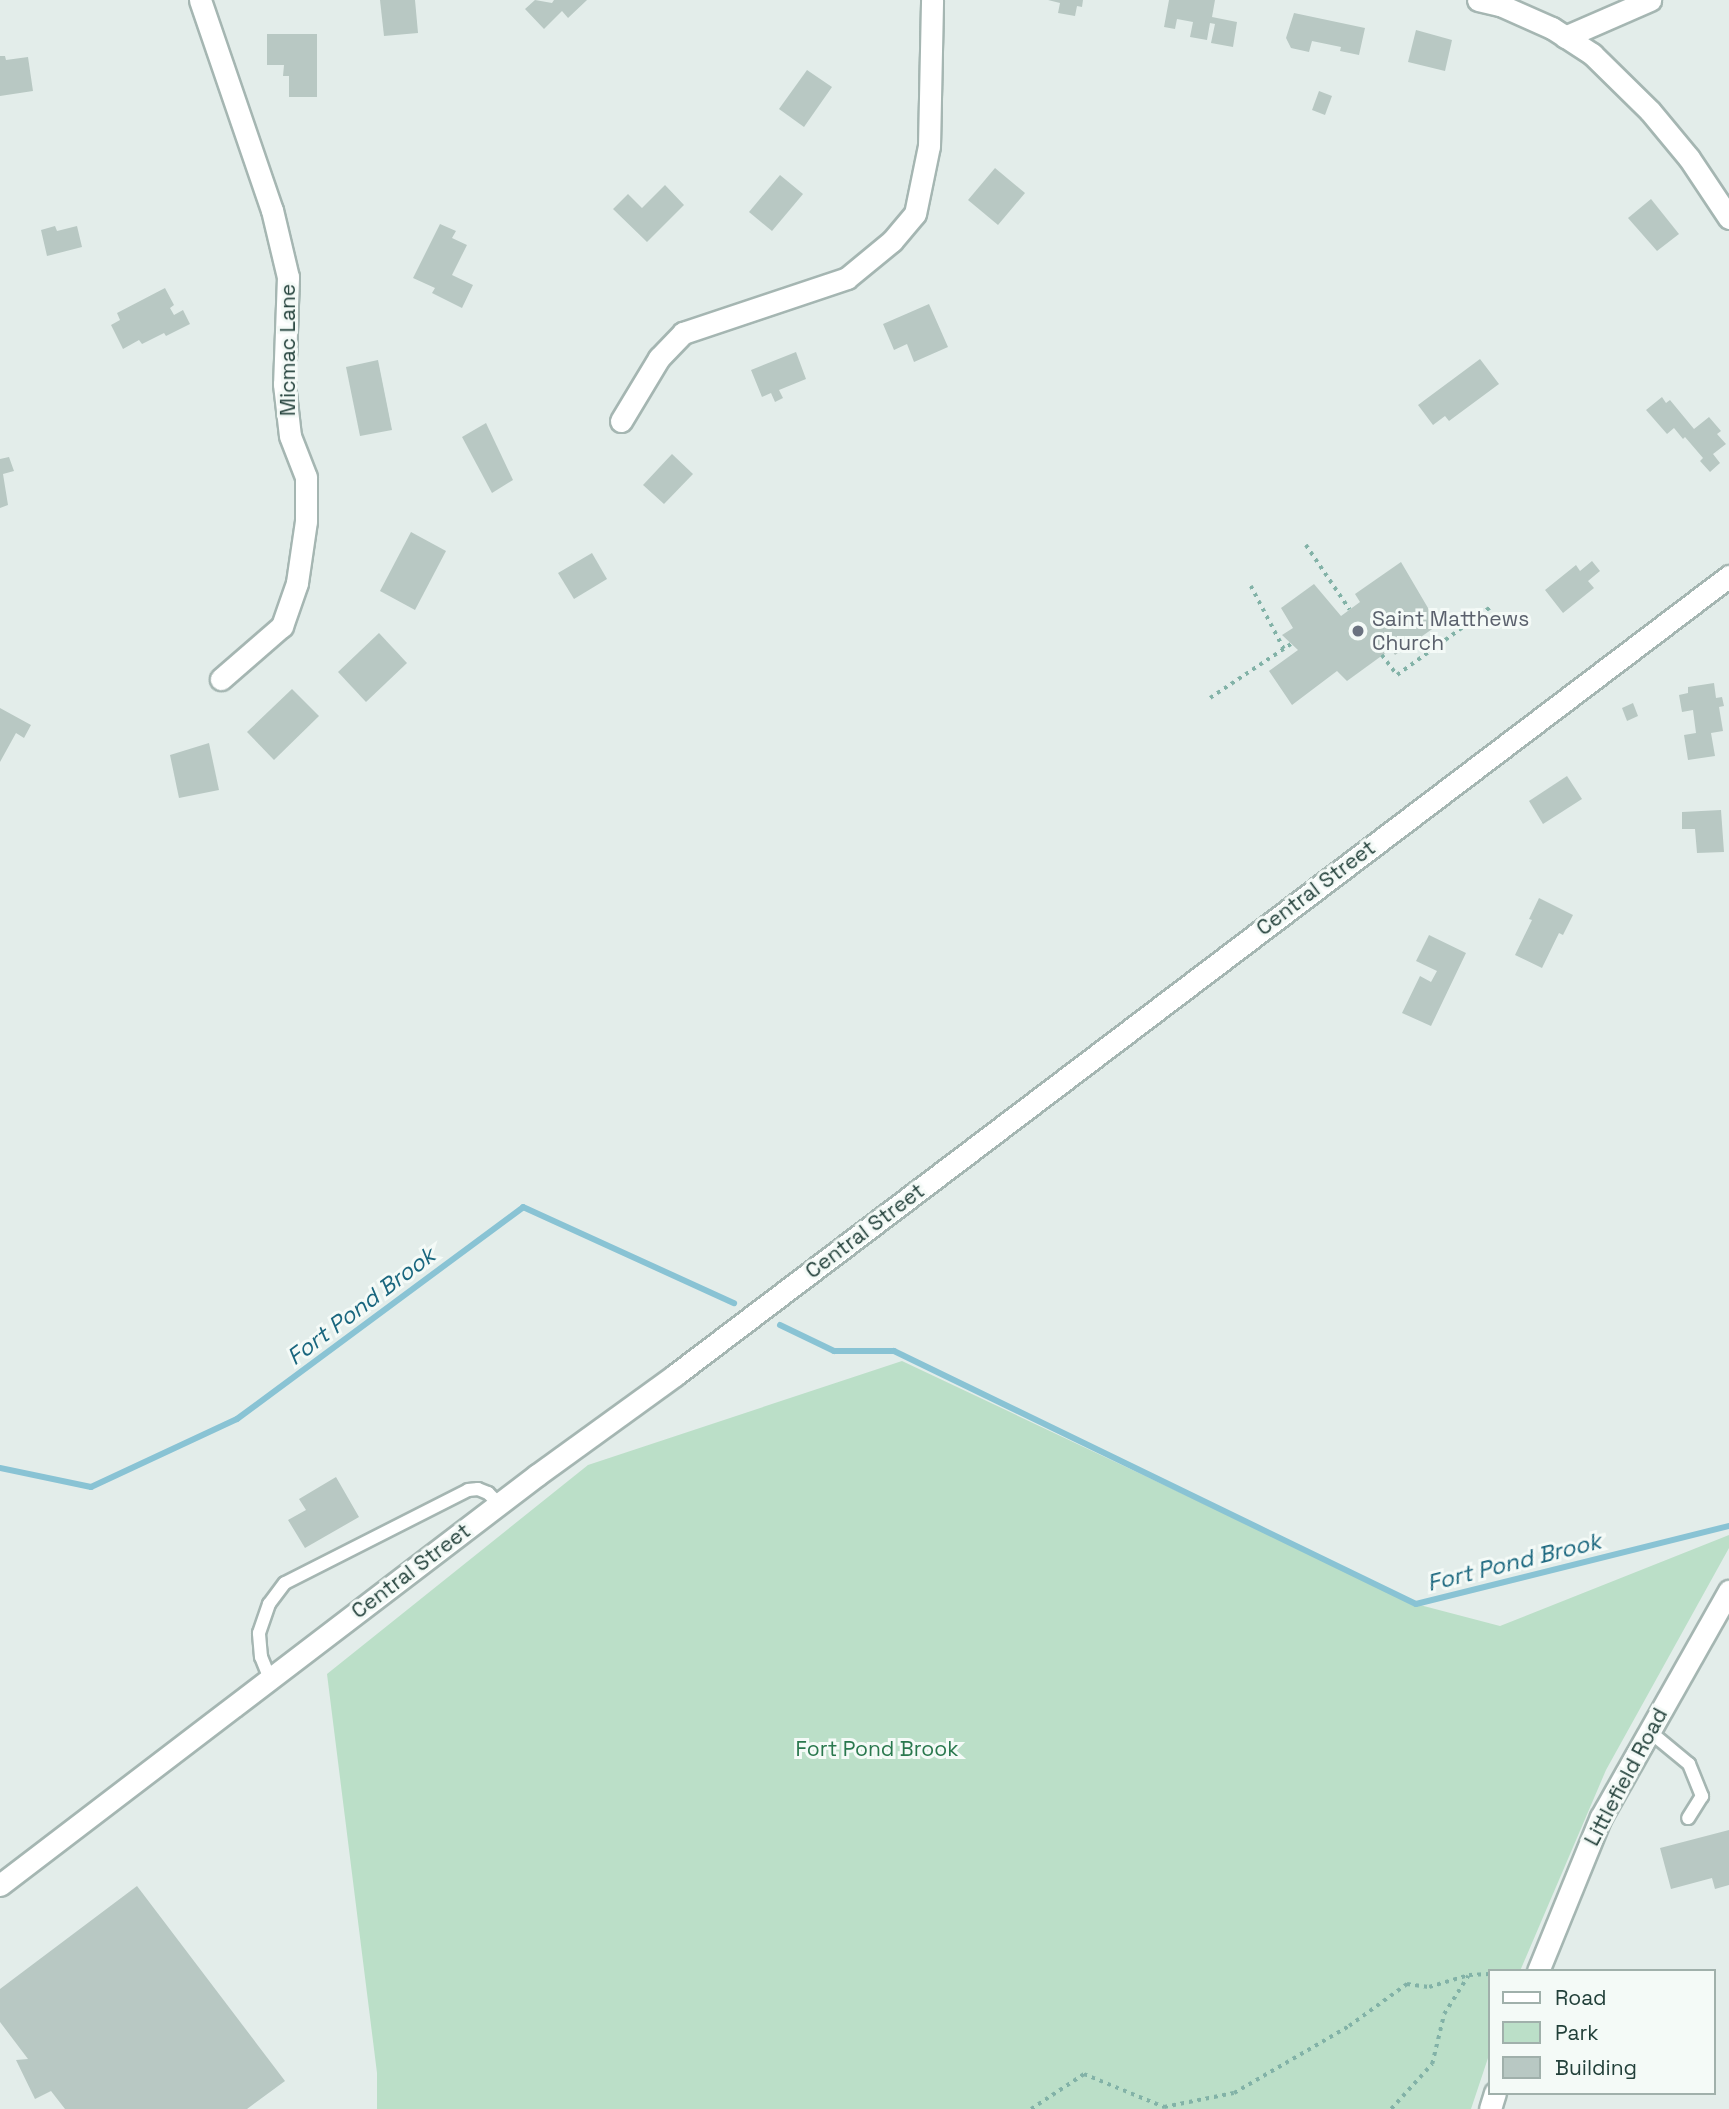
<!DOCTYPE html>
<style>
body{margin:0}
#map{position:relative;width:1729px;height:2109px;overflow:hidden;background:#e3edea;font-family:"Space Grotesk",sans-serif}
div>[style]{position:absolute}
.green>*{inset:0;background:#bbdfc8}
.stream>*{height:6px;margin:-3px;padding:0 3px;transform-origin:3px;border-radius:3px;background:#89c3d4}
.building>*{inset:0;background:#b8c8c3}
.path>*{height:3.5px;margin-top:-1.75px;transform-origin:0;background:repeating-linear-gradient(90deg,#82b2a7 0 3.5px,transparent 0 8.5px)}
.roads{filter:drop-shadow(2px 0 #a5b6b2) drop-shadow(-2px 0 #a5b6b2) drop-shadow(0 2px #a5b6b2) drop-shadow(0 -2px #a5b6b2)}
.lane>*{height:12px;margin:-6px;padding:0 6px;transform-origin:6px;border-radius:6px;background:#fff}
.street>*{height:21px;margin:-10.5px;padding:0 10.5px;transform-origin:10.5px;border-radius:10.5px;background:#fff}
.secondary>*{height:21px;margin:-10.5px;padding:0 10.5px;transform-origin:10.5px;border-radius:10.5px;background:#fff}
.dots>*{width:19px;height:19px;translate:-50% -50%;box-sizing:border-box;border:4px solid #f4faf7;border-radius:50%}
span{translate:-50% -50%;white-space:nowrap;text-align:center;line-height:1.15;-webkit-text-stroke:6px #f4faf7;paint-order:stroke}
.street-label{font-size:21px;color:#22403a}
.worship-label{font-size:21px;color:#5b616d}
.left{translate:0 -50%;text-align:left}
.park-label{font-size:21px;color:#2a784e}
.water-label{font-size:23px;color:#19667e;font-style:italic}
.legend{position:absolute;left:1488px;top:1969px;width:228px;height:126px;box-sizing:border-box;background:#f4faf7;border:2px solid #a0b0ab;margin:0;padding:9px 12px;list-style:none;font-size:21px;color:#22403a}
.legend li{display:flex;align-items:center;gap:14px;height:35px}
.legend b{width:35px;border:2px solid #a0b0ab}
</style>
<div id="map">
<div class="green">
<i style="clip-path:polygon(902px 1361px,1416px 1604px,1500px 1626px,1729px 1535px,1729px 1548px,1606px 1770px,1520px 1971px,1489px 1971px,1489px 2055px,1471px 2109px,377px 2109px,377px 2073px,327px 1674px,588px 1465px)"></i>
</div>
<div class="stream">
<i style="left:780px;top:1325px;width:60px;rotate:25.7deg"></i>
<i style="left:834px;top:1351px;width:60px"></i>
<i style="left:894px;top:1351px;width:580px;rotate:25.86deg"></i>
<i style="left:1416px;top:1604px;width:323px;rotate:-14deg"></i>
<i style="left:0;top:1468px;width:93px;rotate:11.8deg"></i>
<i style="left:91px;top:1487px;width:161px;rotate:-25deg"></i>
<i style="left:237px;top:1419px;width:356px;rotate:-36.5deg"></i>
<i style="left:523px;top:1207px;width:232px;rotate:24.5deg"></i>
</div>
<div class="building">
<i style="clip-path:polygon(380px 0,415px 0,418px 33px,384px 36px)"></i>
<i style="clip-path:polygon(535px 0,552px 3px,554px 0,587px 0,568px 18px,562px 11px,544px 29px,525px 9px)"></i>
<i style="clip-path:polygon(1048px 0,1083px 0,1082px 7px,1077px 6px,1075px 16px,1058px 13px,1060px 3px)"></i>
<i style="clip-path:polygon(1169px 0,1215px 0,1212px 17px,1237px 22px,1233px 47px,1211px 43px,1215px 24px,1210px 23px,1207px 40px,1190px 37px,1193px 22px,1177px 19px,1175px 29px,1164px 27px)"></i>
<i style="clip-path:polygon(1294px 13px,1365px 28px,1359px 55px,1340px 51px,1341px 47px,1312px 41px,1309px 52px,1291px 48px,1286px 38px)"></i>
<i style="clip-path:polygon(1416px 30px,1452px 40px,1445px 71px,1408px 62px)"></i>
<i style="clip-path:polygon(267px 34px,317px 34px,317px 97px,289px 97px,289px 76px,283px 76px,284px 65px,267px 65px)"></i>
<i style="clip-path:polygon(0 56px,5px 56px,6px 60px,28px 57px,33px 91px,0 96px)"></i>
<i style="clip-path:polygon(807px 70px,832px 87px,804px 127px,779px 109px)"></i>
<i style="clip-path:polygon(1319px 91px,1332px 96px,1325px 115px,1312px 110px)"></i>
<i style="clip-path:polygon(995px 168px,1025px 193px,998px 225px,968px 200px)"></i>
<i style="clip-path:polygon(780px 175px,803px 194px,772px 231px,749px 212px)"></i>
<i style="clip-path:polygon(665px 185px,684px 205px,647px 242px,613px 209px,628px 194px,642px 208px)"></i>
<i style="clip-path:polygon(1651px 199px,1679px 234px,1657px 251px,1628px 218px)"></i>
<i style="clip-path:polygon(440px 224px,456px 231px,452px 238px,467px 245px,452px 275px,473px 285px,462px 308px,432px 293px,435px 288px,413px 278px)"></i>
<i style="clip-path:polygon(55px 226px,57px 231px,77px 226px,82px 247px,47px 256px,41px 230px)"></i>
<i style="clip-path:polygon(165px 288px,174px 305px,170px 308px,174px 315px,183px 310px,190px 324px,166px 336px,164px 333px,142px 344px,139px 340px,123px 349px,111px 325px,120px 320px,117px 313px)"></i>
<i style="clip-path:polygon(929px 304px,948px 347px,914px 362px,907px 344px,894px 350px,883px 324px)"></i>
<i style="clip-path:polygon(796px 352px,806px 379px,779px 390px,783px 398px,775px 402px,771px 393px,762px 397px,751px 370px)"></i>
<i style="clip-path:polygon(1480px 359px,1499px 384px,1449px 421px,1445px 416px,1433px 425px,1418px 405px)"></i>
<i style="clip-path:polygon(378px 360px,392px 430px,360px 436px,346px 367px)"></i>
<i style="clip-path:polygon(1662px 397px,1666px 403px,1670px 400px,1694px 429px,1709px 417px,1721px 431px,1717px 434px,1726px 444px,1713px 454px,1720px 463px,1710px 472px,1700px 461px,1703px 458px,1685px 437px,1683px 439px,1674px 428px,1667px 434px,1646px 410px)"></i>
<i style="clip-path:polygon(486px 423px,513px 480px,492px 493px,462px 437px)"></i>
<i style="clip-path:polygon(672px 454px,693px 474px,664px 504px,643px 485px)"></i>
<i style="clip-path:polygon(9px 457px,14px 471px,3px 474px,8px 505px,0 508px,0 459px)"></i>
<i style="clip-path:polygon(411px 532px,446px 551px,415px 610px,380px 591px)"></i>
<i style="clip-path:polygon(592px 553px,607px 579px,574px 599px,558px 573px)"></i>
<i style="clip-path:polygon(1592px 561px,1600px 571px,1588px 581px,1594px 588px,1563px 613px,1545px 590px,1576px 565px,1580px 571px)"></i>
<i style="clip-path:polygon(1401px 562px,1438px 625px,1395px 655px,1391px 649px,1347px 681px,1337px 671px,1292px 705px,1269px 671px,1298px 650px,1282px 635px,1293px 628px,1281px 608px,1314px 584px,1341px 616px,1360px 602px,1355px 594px)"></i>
<i style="clip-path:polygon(379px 633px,407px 663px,366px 702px,338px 672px)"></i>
<i style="clip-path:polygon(1714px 683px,1716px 698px,1722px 697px,1724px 706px,1719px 707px,1723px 731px,1711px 733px,1715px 756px,1688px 760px,1684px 735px,1696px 733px,1693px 710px,1682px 712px,1679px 695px,1688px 693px,1688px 687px)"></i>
<i style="clip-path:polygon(292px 689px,319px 716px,274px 760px,247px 732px)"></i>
<i style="clip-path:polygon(1633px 703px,1638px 716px,1627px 721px,1622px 708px)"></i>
<i style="clip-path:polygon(0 708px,31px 725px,24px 738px,16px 733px,0 762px)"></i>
<i style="clip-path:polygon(209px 743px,219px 790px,179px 798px,170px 755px)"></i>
<i style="clip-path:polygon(1567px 776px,1582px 799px,1543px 824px,1529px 801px)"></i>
<i style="clip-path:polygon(1721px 810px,1724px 852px,1697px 853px,1695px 829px,1682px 829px,1682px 812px)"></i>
<i style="clip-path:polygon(1539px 898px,1573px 915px,1563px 935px,1559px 933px,1542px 968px,1515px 955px,1532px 920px,1529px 919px)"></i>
<i style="clip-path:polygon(1429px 935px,1466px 953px,1431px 1026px,1402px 1013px,1420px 976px,1431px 982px,1437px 971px,1416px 961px)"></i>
<i style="clip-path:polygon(336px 1477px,359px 1517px,305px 1548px,288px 1520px,306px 1510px,299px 1499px)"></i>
<i style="clip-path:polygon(1729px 1830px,1729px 1885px,1715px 1889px,1712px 1878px,1671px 1889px,1660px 1848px)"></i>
<i style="clip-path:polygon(137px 1886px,285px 2081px,247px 2109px,65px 2109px,51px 2091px,35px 2099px,16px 2060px,28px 2059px,0 2022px,0 1989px)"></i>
</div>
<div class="path">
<i style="left:1306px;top:545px;width:78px;rotate:55.9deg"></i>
<i style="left:1251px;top:586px;width:71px;rotate:62.4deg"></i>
<i style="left:1382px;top:655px;width:25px;rotate:53deg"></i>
<i style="left:1397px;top:675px;width:117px;rotate:-36deg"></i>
<i style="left:1210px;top:698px;width:97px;rotate:-33.7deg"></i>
<i style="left:1031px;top:2109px;width:64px;rotate:-33.4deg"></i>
<i style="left:1084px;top:2074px;width:87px;rotate:22.4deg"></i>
<i style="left:1164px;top:2107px;width:71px;rotate:-11.3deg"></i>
<i style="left:1234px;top:2093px;width:133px;rotate:-30.2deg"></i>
<i style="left:1349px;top:2026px;width:72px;rotate:-35.9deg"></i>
<i style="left:1407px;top:1984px;width:22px;rotate:8deg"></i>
<i style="left:1429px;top:1987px;width:42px;rotate:-16.7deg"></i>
<i style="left:1469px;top:1975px;width:20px;rotate:-3deg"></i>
<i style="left:1391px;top:2109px;width:61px;rotate:-47.7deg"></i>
<i style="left:1432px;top:2064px;width:51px;rotate:-76.5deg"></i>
<i style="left:1444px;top:2014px;width:45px;rotate:-57.7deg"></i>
</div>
<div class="roads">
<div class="lane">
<i style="left:270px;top:1679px;width:24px;rotate:-112deg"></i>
<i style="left:261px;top:1657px;width:24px;rotate:-95deg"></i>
<i style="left:259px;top:1633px;width:31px;rotate:-71deg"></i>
<i style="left:269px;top:1604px;width:26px;rotate:-53deg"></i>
<i style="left:285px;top:1583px;width:205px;rotate:-26.9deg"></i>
<i style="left:468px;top:1490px;width:10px;rotate:-6deg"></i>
<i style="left:478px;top:1489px;width:11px;rotate:22deg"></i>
<i style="left:488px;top:1493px;width:17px;rotate:45deg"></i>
<i style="left:1649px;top:1731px;width:52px;rotate:39.5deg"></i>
<i style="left:1689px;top:1764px;width:35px;rotate:68deg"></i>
<i style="left:1702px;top:1796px;width:26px;rotate:122deg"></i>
</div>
<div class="street">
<i style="left:200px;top:0;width:222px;rotate:71.1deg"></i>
<i style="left:272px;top:210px;width:69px;rotate:76.6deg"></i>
<i style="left:288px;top:277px;width:107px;rotate:92.1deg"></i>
<i style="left:284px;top:384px;width:52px;rotate:83.4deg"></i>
<i style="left:290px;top:436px;width:44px;rotate:68.7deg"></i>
<i style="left:306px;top:477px;width:44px;rotate:90deg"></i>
<i style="left:306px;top:521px;width:63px;rotate:98.3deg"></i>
<i style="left:297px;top:583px;width:46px;rotate:109.2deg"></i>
<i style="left:282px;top:626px;width:81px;rotate:139deg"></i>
<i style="left:1478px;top:0;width:23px;rotate:13deg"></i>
<i style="left:1500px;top:5px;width:57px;rotate:23.9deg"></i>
<i style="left:1552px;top:28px;width:48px;rotate:33deg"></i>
<i style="left:1592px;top:54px;width:81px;rotate:44.5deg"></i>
<i style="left:1650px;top:111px;width:61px;rotate:50.3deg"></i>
<i style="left:1689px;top:158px;width:72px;rotate:56.3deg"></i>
<i style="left:1565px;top:37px;width:93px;rotate:-23.5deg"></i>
<i style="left:621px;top:421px;width:74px;rotate:-58.9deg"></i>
<i style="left:659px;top:358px;width:35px;rotate:-46deg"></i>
<i style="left:683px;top:333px;width:173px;rotate:-18.5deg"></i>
<i style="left:847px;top:278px;width:58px;rotate:-39.4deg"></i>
<i style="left:892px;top:241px;width:35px;rotate:-50deg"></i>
<i style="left:915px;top:214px;width:69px;rotate:-78.4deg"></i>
<i style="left:929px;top:146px;width:146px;rotate:-88.8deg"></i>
<i style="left:1538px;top:1971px;width:166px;rotate:-67.8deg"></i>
<i style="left:1601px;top:1817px;width:260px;rotate:-60.5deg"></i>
<i style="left:1490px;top:2109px;width:17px;rotate:-73deg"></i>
</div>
<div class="secondary">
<i style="left:0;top:1885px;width:676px;rotate:-37.36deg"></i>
<i style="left:537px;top:1475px;width:170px;rotate:-35.9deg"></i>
<i style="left:675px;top:1375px;width:1323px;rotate:-37.16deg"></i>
</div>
</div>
<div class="dots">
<i style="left:1358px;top:631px;background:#6b7280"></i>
</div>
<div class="street-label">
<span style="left:288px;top:350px;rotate:-90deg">Micmac Lane</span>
<span style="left:1316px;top:888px;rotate:-37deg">Central Street</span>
<span style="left:865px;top:1231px;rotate:-37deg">Central Street</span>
<span style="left:411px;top:1571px;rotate:-37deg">Central Street</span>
<span style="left:1626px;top:1777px;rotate:-62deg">Littlefield Road</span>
</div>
<div class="worship-label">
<span class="left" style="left:1372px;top:631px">Saint Matthews<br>Church</span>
</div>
<div class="park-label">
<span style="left:877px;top:1749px">Fort Pond Brook</span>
</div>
<div class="water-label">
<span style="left:361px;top:1306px;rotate:-37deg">Fort Pond Brook</span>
<span style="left:1514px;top:1562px;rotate:-14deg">Fort Pond Brook</span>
</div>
<ul class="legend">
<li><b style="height:9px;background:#fff"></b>Road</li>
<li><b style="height:19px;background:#bbdfc8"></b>Park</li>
<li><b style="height:19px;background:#b8c8c3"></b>Building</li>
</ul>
</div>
